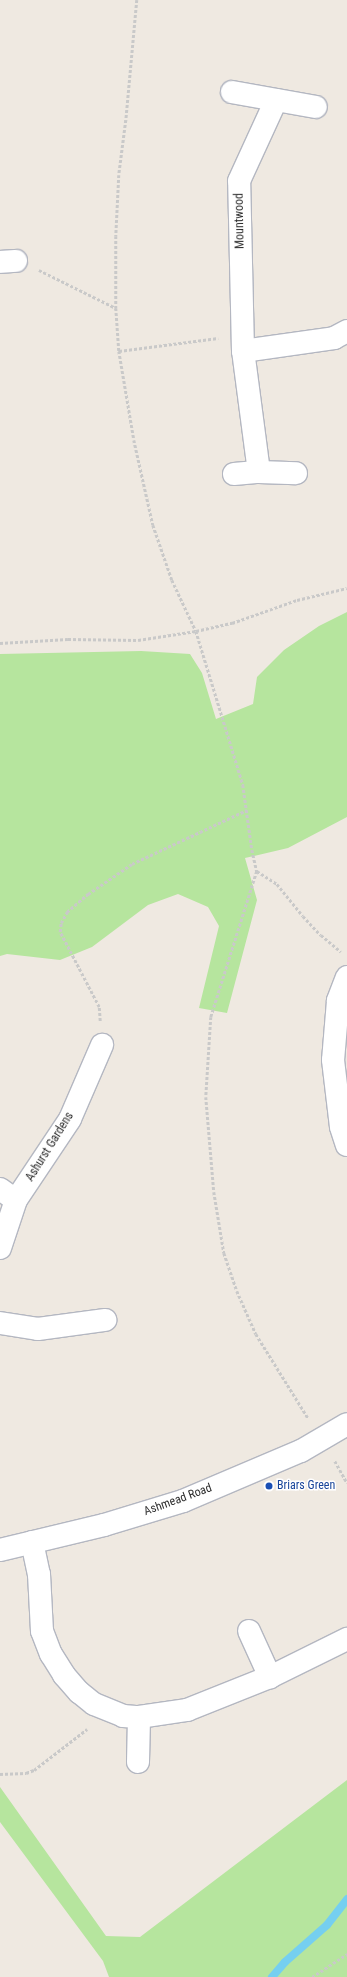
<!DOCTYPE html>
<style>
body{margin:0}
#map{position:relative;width:347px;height:1977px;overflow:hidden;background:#efe9e1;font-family:"Roboto Condensed",sans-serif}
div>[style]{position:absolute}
.green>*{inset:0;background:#b6e59e}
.stream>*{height:8px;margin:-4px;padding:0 4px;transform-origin:4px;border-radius:4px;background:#75cff0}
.path>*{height:2.5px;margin-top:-1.25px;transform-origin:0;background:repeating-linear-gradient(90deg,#c9c9c9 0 3px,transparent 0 5px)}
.roads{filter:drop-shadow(1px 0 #b4b7c1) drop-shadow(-1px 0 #b4b7c1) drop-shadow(0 1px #b4b7c1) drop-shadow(0 -1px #b4b7c1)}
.street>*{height:22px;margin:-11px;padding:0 11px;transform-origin:11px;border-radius:11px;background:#fff}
.secondary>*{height:22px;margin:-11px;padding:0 11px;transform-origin:11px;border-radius:11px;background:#fff}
.dots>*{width:11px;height:11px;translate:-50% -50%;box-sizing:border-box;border:2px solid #fff;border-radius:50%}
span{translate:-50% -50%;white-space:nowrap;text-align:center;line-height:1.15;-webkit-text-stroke:3px #fff;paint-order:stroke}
.street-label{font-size:12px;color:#2e2e2e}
.transit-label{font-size:12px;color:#164399}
.left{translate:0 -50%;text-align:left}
</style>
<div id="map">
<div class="green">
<i style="clip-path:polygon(347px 612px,347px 817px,288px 848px,245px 858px,257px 900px,227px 1013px,199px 1008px,219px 926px,208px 907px,178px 894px,148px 905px,92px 947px,60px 960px,7px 954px,0 956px,0 654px,141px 651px,190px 654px,202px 673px,216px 719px,253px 704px,257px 677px,284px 650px,319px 626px)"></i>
<i style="clip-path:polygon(347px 1780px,347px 1977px,109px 1977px,103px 1961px,0 1822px,0 1787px,106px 1936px,140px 1937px)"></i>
</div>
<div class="stream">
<i style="left:272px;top:1977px;width:20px;rotate:-49deg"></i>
<i style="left:285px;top:1962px;width:56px;rotate:-41.4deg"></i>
<i style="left:327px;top:1925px;width:33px;rotate:-52deg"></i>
</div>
<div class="path">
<i style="left:137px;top:0;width:121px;rotate:95.2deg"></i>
<i style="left:126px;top:120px;width:55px;rotate:97.3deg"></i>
<i style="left:119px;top:175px;width:61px;rotate:92.8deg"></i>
<i style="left:116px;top:236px;width:72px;rotate:90deg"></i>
<i style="left:116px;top:308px;width:43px;rotate:86deg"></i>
<i style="left:119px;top:351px;width:90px;rotate:80.4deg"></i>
<i style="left:134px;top:440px;width:87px;rotate:77.4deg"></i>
<i style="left:153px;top:525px;width:58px;rotate:70.9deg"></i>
<i style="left:172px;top:580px;width:56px;rotate:64.8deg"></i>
<i style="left:196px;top:631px;width:161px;rotate:73deg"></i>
<i style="left:243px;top:785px;width:66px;rotate:82.1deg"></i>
<i style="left:252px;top:850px;width:22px;rotate:77deg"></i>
<i style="left:257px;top:871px;width:153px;rotate:107.5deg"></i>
<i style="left:211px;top:1017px;width:80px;rotate:93.6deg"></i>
<i style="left:206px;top:1097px;width:95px;rotate:85.2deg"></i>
<i style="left:214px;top:1192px;width:62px;rotate:80.7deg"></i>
<i style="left:224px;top:1253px;width:40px;rotate:71.1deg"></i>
<i style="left:237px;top:1291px;width:47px;rotate:66.2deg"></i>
<i style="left:256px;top:1334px;width:99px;rotate:58.2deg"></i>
<i style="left:39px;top:270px;width:86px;rotate:26.3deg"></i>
<i style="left:119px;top:351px;width:100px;rotate:-7.5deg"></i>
<i style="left:0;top:643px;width:68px;rotate:-3.4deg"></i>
<i style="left:68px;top:639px;width:70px;rotate:0.8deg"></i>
<i style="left:138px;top:640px;width:59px;rotate:-8.8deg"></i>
<i style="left:196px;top:631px;width:37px;rotate:-13deg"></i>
<i style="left:232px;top:623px;width:69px;rotate:-19.5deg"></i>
<i style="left:297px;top:600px;width:51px;rotate:-13.5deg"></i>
<i style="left:257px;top:871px;width:24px;rotate:33deg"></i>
<i style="left:277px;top:884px;width:41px;rotate:50.9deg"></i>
<i style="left:303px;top:916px;width:26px;rotate:47deg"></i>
<i style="left:321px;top:935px;width:26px;rotate:40deg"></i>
<i style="left:100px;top:1021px;width:14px;rotate:-94deg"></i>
<i style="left:99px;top:1007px;width:85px;rotate:-117.5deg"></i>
<i style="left:60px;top:932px;width:9px;rotate:-84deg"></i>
<i style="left:61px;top:923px;width:13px;rotate:-61deg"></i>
<i style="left:67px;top:912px;width:28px;rotate:-41deg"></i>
<i style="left:88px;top:894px;width:53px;rotate:-34.3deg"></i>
<i style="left:132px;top:864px;width:127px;rotate:-25.2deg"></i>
<i style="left:335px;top:1461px;width:25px;rotate:61deg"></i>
<i style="left:0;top:1774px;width:26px;rotate:-2deg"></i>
<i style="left:26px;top:1773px;width:9px;rotate:-21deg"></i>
<i style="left:34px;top:1770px;width:67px;rotate:-37.7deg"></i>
<i style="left:312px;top:1977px;width:42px;rotate:-33.3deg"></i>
</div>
<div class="roads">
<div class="street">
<i style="left:232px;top:92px;width:85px;rotate:10.1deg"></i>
<i style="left:0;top:262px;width:16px;rotate:-4deg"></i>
<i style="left:243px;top:351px;width:92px;rotate:-8.1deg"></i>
<i style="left:334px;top:338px;width:15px;rotate:-28deg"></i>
<i style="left:259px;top:472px;width:122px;rotate:-97.5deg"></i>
<i style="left:243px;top:351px;width:170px;rotate:-91.3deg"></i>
<i style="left:239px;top:181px;width:89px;rotate:-65.4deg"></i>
<i style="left:234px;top:474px;width:25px;rotate:-5deg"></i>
<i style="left:259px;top:472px;width:37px;rotate:2deg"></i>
<i style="left:347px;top:977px;width:26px;rotate:111deg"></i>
<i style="left:338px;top:1001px;width:59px;rotate:94.8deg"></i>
<i style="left:333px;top:1060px;width:67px;rotate:83.2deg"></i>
<i style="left:341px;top:1127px;width:19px;rotate:72deg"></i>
<i style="left:0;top:1189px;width:19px;rotate:35deg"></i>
<i style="left:0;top:1248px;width:51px;rotate:-71.6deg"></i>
<i style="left:16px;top:1200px;width:97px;rotate:-56.3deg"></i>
<i style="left:70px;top:1119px;width:81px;rotate:-66.6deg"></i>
<i style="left:0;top:1323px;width:38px;rotate:9deg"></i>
<i style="left:38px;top:1329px;width:68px;rotate:-7.7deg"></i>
<i style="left:32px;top:1542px;width:33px;rotate:78deg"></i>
<i style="left:39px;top:1574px;width:57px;rotate:87deg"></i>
<i style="left:42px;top:1631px;width:25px;rotate:69deg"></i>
<i style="left:51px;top:1654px;width:25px;rotate:58deg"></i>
<i style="left:64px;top:1675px;width:23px;rotate:49deg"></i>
<i style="left:79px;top:1692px;width:19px;rotate:39deg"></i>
<i style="left:94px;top:1704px;width:31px;rotate:22deg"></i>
<i style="left:123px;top:1716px;width:16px;rotate:4deg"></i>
<i style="left:139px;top:1717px;width:49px;rotate:-8.3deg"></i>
<i style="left:187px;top:1710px;width:89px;rotate:-21.7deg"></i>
<i style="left:270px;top:1677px;width:86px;rotate:-26.3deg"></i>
<i style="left:249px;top:1631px;width:51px;rotate:65.5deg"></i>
<i style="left:138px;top:1762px;width:45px;rotate:-88.7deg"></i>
</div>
<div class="secondary">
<i style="left:0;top:1550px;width:107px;rotate:-13.5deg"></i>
<i style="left:104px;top:1525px;width:83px;rotate:-16.9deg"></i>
<i style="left:183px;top:1501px;width:128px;rotate:-23deg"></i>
<i style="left:301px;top:1451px;width:53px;rotate:-30.4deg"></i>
</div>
</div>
<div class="dots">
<i style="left:269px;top:1486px;background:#1a4fb4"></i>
</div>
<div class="street-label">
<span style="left:240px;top:221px;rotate:-91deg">Mountwood</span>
<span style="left:50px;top:1147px;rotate:-58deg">Ashurst Gardens</span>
<span style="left:178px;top:1500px;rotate:-20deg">Ashmead Road</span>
</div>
<div class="transit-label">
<span class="left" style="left:277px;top:1486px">Briars Green</span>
</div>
</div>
